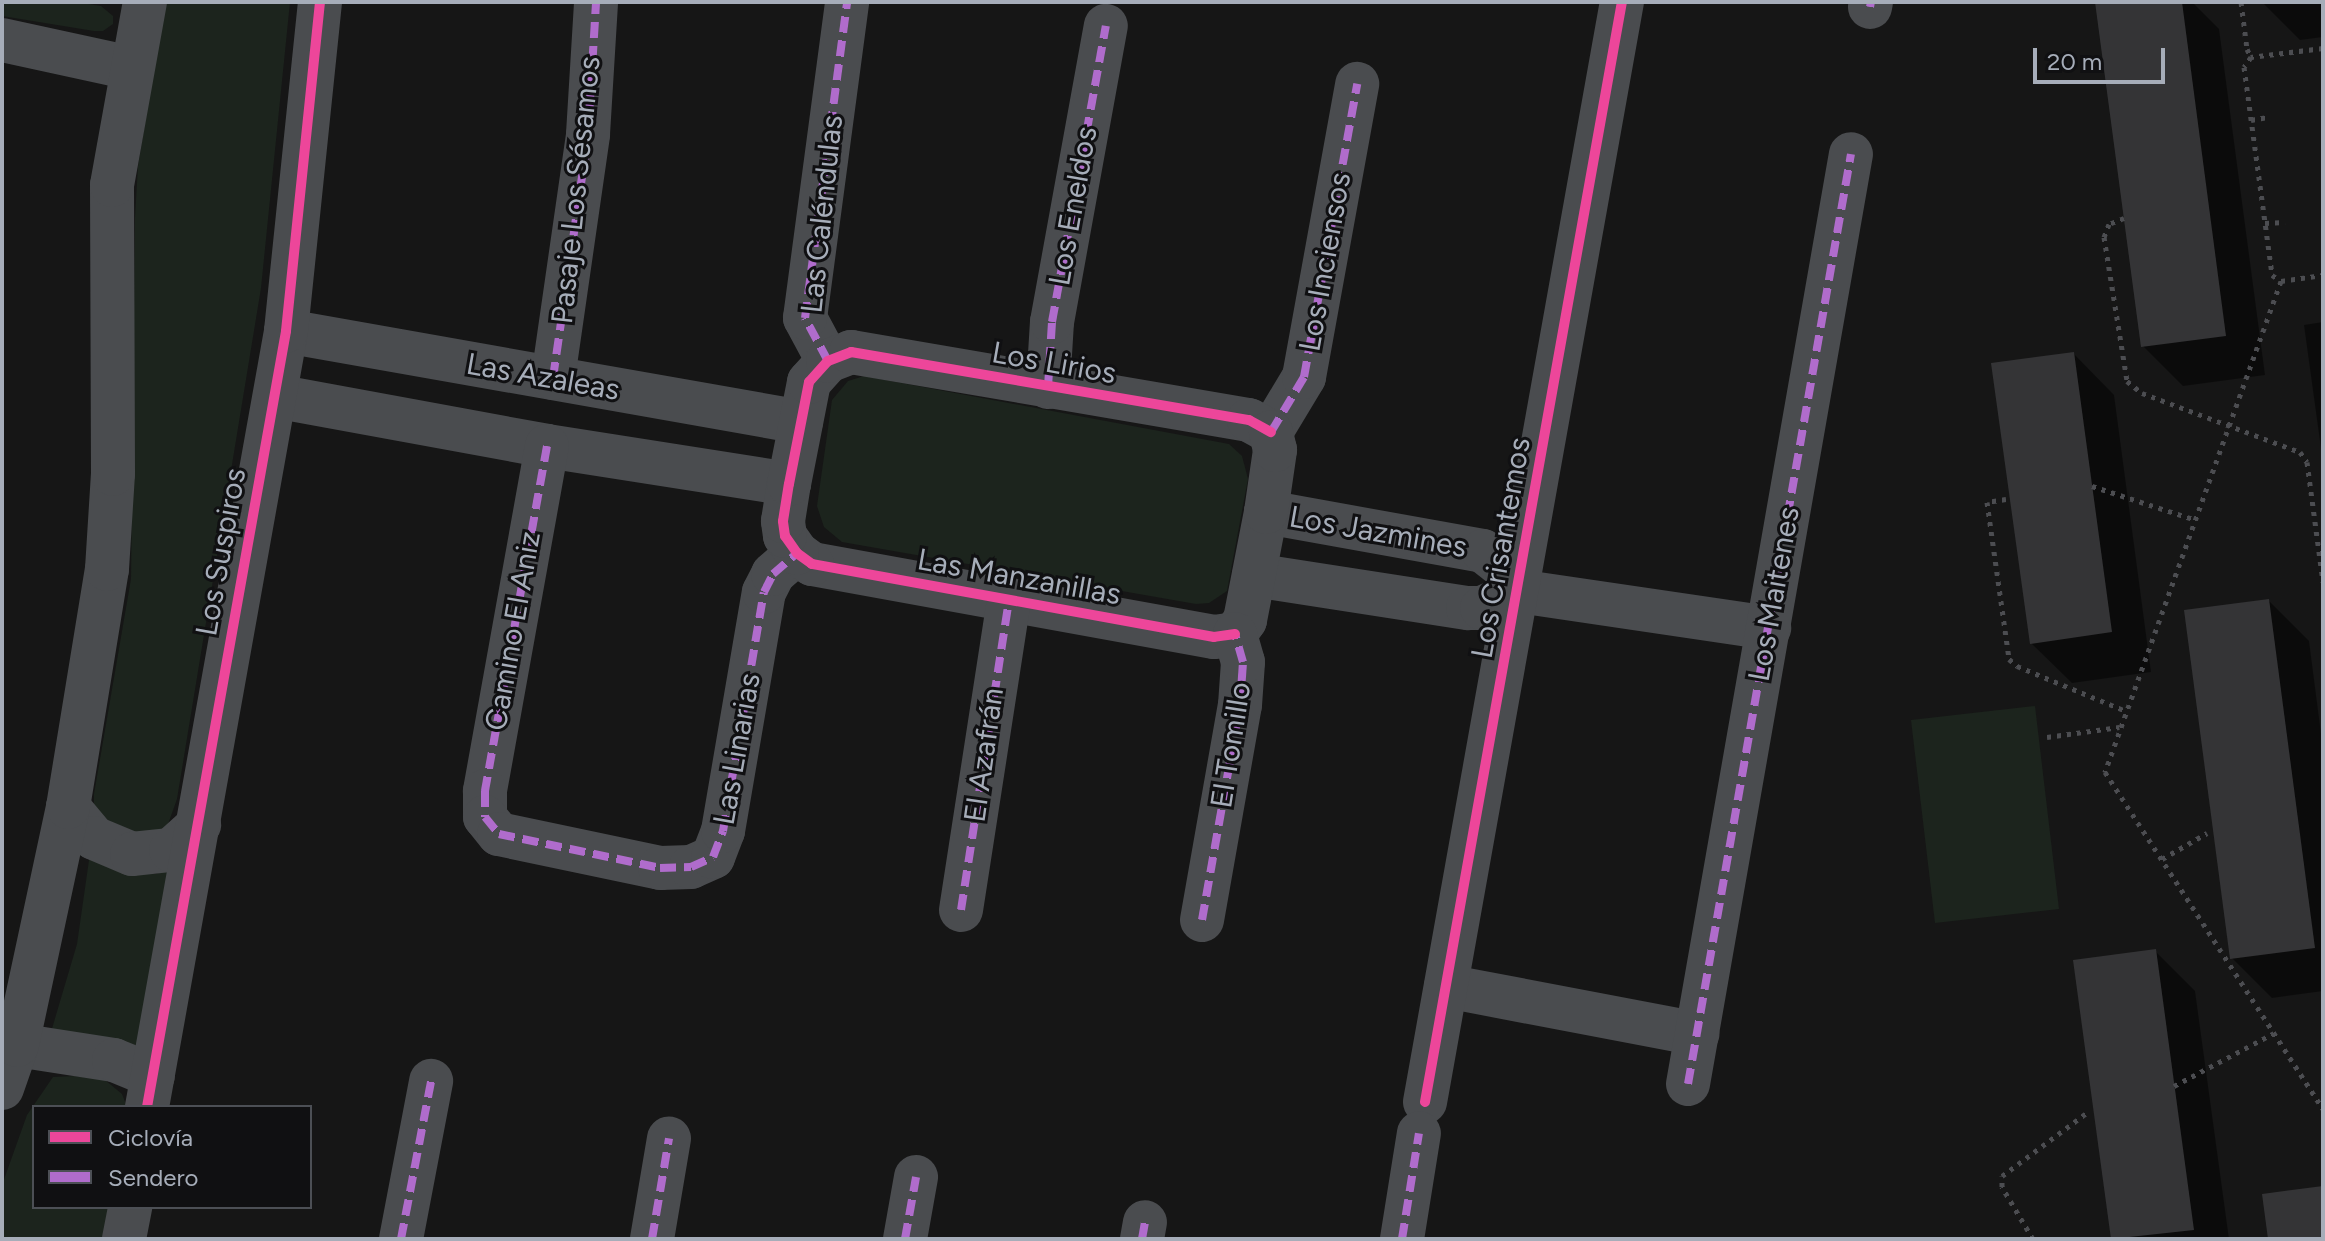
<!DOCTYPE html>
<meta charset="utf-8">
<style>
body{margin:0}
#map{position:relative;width:2325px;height:1241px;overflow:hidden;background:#161616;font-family:Figtree,sans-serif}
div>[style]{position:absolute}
.green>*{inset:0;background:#1c241d}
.shadow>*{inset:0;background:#0007}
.building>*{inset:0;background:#343436}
.path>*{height:5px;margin-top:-2.5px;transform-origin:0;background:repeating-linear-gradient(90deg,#4c4d51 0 4px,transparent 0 10px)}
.minor>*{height:44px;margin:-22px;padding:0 22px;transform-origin:22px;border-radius:22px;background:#4a4c4f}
.tertiary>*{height:44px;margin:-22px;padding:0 22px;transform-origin:22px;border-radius:22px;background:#4a4c4f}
.quiet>*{height:8px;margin-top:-4px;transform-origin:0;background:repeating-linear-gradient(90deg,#b06ccc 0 16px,transparent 0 24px)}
.cycleway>*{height:10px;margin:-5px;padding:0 5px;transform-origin:5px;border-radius:5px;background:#ed469a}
span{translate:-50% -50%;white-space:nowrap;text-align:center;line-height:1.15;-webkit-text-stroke:6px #101012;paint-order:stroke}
.street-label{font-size:30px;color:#a6adb9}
.frame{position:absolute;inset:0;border:4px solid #a6adb9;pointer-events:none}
.legend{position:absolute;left:32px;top:1105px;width:280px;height:104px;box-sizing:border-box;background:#101012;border:2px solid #4c4f55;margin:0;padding:10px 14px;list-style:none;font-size:24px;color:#a6adb9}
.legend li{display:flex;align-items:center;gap:16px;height:40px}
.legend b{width:40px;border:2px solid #4c4f55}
.scale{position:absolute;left:2033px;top:48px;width:132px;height:36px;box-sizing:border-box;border:4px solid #a6adb9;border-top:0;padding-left:10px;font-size:24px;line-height:28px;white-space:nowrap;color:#a6adb9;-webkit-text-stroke:6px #101012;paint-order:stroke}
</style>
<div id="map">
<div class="green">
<i style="clip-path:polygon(2px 2px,76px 2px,101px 6px,113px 16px,113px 24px,103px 31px,94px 31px,2px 16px)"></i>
<i style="clip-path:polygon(165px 2px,290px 2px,261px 288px,177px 799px,167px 827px,146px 847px,94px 810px,94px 794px,131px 579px,135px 217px,138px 166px)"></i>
<i style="clip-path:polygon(864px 376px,1229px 444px,1242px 456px,1248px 479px,1227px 591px,1209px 603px,1196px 604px,842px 542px,824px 527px,817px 506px,832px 400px,848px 381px)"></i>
<i style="clip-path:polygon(2035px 706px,2059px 909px,1935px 923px,1911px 720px)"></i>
<i style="clip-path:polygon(90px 853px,134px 873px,156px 874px,174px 867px,138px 1059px,51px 1032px,77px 944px)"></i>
<i style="clip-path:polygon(75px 1076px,105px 1080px,122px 1094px,127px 1107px,34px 1107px,34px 1207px,117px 1207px,112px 1239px,2px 1239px,2px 1185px,27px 1115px,53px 1077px)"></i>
</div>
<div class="shadow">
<i style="clip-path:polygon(2097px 2px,2192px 2px,2219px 29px,2265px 375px,2183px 386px,2143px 346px)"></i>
<i style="clip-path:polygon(2262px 2px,2323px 2px,2323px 37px,2300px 40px)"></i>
<i style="clip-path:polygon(2323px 322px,2323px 463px,2304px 325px)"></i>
<i style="clip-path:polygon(2074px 354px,2114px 395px,2151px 672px,2072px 683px,2031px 643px)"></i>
<i style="clip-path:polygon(2269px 601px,2309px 641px,2323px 749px,2323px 991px,2272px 998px,2232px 958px)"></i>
<i style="clip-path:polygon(2155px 951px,2195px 991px,2229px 1239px,2113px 1239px,2076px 961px)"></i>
</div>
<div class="building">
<i style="clip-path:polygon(2095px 2px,2182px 2px,2226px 336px,2141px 347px)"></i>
<i style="clip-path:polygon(2074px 352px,2112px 632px,2030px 644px,1991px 363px)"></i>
<i style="clip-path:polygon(2269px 599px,2315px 948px,2230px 959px,2184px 610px)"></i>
<i style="clip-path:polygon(2156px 949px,2194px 1230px,2111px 1239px,2073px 960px)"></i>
<i style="clip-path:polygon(2323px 1186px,2323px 1239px,2268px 1239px,2262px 1194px)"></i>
</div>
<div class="path">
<i style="left:2241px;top:2px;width:47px;rotate:82.7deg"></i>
<i style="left:2247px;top:49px;width:9px;rotate:63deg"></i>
<i style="left:2323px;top:48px;width:73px;rotate:172.9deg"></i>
<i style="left:2251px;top:57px;width:12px;rotate:125deg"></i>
<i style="left:2244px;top:67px;width:210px;rotate:82.3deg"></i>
<i style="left:2272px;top:275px;width:11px;rotate:34deg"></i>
<i style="left:2281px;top:281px;width:42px;rotate:-8.1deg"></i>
<i style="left:2251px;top:120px;width:17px;rotate:-10deg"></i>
<i style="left:2124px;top:218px;width:16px;rotate:158deg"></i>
<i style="left:2109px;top:224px;width:14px;rotate:111deg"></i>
<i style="left:2104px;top:237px;width:146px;rotate:80.9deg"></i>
<i style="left:2127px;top:381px;width:19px;rotate:39deg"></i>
<i style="left:2142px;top:393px;width:169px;rotate:20.5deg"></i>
<i style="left:2300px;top:452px;width:12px;rotate:55deg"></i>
<i style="left:2307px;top:462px;width:121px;rotate:82.4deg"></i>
<i style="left:2265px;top:223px;width:20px;rotate:-3deg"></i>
<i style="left:2281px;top:281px;width:522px;rotate:109.72deg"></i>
<i style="left:2105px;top:772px;width:401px;rotate:57.1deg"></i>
<i style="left:2092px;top:486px;width:106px;rotate:18.1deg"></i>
<i style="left:2006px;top:499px;width:19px;rotate:171deg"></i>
<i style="left:1987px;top:502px;width:159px;rotate:82deg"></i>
<i style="left:2009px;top:659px;width:11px;rotate:41deg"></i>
<i style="left:2017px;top:666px;width:116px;rotate:22.4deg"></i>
<i style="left:2047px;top:737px;width:73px;rotate:-7.9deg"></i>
<i style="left:2162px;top:859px;width:52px;rotate:-30deg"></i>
<i style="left:2174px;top:1086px;width:113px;rotate:-27.9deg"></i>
<i style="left:2033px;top:1239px;width:61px;rotate:-120.8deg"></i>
<i style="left:2002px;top:1187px;width:11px;rotate:-90deg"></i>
<i style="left:2002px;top:1176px;width:107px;rotate:-36.7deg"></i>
</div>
<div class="minor">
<i style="left:1870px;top:7px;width:5px;rotate:-79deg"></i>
<i style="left:2px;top:40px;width:132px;rotate:12.2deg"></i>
<i style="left:286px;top:331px;width:523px;rotate:10.02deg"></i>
<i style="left:828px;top:361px;width:49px;rotate:-118.1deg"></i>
<i style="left:805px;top:318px;width:319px;rotate:-82.4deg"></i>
<i style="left:553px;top:378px;width:246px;rotate:-81.8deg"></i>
<i style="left:588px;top:134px;width:132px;rotate:-86.5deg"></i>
<i style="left:1048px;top:387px;width:65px;rotate:-86.5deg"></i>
<i style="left:1052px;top:322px;width:301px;rotate:-79.7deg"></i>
<i style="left:275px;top:396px;width:277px;rotate:10.4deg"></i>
<i style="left:547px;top:446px;width:245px;rotate:8.9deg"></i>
<i style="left:1271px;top:432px;width:64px;rotate:-59deg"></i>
<i style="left:1304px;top:377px;width:298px;rotate:-79.7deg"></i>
<i style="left:547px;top:446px;width:351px;rotate:100.2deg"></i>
<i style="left:485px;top:791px;width:26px;rotate:90deg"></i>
<i style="left:485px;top:817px;width:22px;rotate:51deg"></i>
<i style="left:499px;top:834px;width:165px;rotate:11.9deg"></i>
<i style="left:660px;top:868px;width:31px;rotate:-2deg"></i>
<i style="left:691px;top:867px;width:24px;rotate:-24deg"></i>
<i style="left:713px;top:857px;width:28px;rotate:-69deg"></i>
<i style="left:723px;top:831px;width:242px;rotate:-80.3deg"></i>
<i style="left:764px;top:592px;width:20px;rotate:-63deg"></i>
<i style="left:773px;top:574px;width:32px;rotate:-41deg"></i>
<i style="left:1266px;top:512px;width:220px;rotate:10.2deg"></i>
<i style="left:1483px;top:551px;width:31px;rotate:38deg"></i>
<i style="left:1507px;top:570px;width:24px;rotate:62deg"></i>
<i style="left:1254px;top:575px;width:217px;rotate:8.8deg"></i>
<i style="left:1468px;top:608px;width:14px"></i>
<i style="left:1482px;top:608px;width:40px;rotate:-25deg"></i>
<i style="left:1518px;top:591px;width:254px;rotate:8.4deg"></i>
<i style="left:1235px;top:634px;width:21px;rotate:172deg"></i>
<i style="left:1214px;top:637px;width:409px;rotate:-169.7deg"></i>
<i style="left:812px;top:564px;width:19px;rotate:-144deg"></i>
<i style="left:797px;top:553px;width:21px;rotate:-125deg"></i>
<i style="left:785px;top:536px;width:15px;rotate:-98deg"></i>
<i style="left:783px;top:521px;width:37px;rotate:-81deg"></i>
<i style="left:789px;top:484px;width:104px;rotate:-78.9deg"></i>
<i style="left:809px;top:382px;width:28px;rotate:-48deg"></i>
<i style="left:828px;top:361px;width:25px;rotate:-21deg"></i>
<i style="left:851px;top:352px;width:404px;rotate:9.7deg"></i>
<i style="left:1249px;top:420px;width:25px;rotate:29deg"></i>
<i style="left:1235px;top:634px;width:17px;rotate:-54deg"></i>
<i style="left:1245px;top:620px;width:110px;rotate:-79deg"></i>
<i style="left:1266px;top:512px;width:63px;rotate:-81.7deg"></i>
<i style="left:1275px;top:450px;width:18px;rotate:-103deg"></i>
<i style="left:961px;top:910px;width:314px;rotate:-81.2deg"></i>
<i style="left:1202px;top:920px;width:218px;rotate:-80deg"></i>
<i style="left:1240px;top:705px;width:43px;rotate:-86deg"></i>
<i style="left:1243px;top:662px;width:29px;rotate:-106deg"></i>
<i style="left:1446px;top:986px;width:256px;rotate:10.8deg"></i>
<i style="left:1688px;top:1084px;width:944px;rotate:-80.06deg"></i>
<i style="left:1425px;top:1102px;width:1118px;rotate:-79.85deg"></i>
<i style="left:401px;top:1239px;width:161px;rotate:-79.2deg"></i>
<i style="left:652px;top:1239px;width:102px;rotate:-80.4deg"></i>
<i style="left:905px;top:1239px;width:63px;rotate:-79.9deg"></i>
<i style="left:1142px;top:1239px;width:17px;rotate:-80deg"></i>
<i style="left:1402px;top:1239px;width:107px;rotate:-80.9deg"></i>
</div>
<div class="tertiary">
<i style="left:68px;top:807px;width:40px;rotate:50deg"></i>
<i style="left:94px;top:838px;width:41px;rotate:22.8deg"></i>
<i style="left:132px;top:854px;width:39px;rotate:-6deg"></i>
<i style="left:171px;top:850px;width:38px;rotate:-42deg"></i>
<i style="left:17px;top:1045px;width:98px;rotate:8.8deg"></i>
<i style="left:114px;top:1060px;width:42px;rotate:22.3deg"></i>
<i style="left:2px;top:1088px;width:46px;rotate:-70.8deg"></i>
<i style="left:17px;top:1045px;width:243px;rotate:-77.9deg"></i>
<i style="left:68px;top:807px;width:241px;rotate:-80.7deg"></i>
<i style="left:107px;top:569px;width:95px;rotate:-86.4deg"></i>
<i style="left:113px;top:474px;width:289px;rotate:-90.2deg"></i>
<i style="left:112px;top:185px;width:186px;rotate:-79.8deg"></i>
<i style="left:147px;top:1107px;width:788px;rotate:-79.84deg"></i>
<i style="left:286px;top:331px;width:331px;rotate:-84.1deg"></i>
<i style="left:124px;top:1239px;width:33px;rotate:-79deg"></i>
</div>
<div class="quiet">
<i style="left:1870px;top:7px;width:5px;rotate:-79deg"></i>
<i style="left:828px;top:361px;width:49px;rotate:-118.1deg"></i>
<i style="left:805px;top:318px;width:319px;rotate:-82.4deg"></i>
<i style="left:553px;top:378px;width:246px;rotate:-81.8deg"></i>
<i style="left:588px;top:134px;width:132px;rotate:-86.5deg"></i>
<i style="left:1048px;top:387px;width:65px;rotate:-86.5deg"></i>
<i style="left:1052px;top:322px;width:301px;rotate:-79.7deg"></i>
<i style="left:1271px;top:432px;width:64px;rotate:-59deg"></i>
<i style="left:1304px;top:377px;width:298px;rotate:-79.7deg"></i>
<i style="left:547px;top:446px;width:351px;rotate:100.2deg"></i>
<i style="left:485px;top:791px;width:26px;rotate:90deg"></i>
<i style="left:485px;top:817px;width:22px;rotate:51deg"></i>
<i style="left:499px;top:834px;width:165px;rotate:11.9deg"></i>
<i style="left:660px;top:868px;width:31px;rotate:-2deg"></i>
<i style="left:691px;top:867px;width:24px;rotate:-24deg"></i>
<i style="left:713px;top:857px;width:28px;rotate:-69deg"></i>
<i style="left:723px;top:831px;width:242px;rotate:-80.3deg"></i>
<i style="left:764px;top:592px;width:20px;rotate:-63deg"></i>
<i style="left:773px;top:574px;width:32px;rotate:-41deg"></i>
<i style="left:961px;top:910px;width:314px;rotate:-81.2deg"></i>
<i style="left:1202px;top:920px;width:218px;rotate:-80deg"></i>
<i style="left:1240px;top:705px;width:43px;rotate:-86deg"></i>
<i style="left:1243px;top:662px;width:29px;rotate:-106deg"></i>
<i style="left:1688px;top:1084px;width:944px;rotate:-80.06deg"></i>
<i style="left:401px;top:1239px;width:161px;rotate:-79.2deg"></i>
<i style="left:652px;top:1239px;width:102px;rotate:-80.4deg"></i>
<i style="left:905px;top:1239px;width:63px;rotate:-79.9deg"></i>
<i style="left:1142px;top:1239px;width:17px;rotate:-80deg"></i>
<i style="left:1402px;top:1239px;width:107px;rotate:-80.9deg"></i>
</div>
<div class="cycleway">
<i style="left:1235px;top:634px;width:21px;rotate:172deg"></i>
<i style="left:1214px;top:637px;width:409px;rotate:-169.7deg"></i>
<i style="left:812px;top:564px;width:19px;rotate:-144deg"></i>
<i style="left:797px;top:553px;width:21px;rotate:-125deg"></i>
<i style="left:785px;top:536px;width:15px;rotate:-98deg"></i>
<i style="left:783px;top:521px;width:37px;rotate:-81deg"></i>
<i style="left:789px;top:484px;width:104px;rotate:-78.9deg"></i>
<i style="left:809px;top:382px;width:28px;rotate:-48deg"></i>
<i style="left:828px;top:361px;width:25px;rotate:-21deg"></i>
<i style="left:851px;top:352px;width:404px;rotate:9.7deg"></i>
<i style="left:1249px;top:420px;width:25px;rotate:29deg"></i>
<i style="left:1425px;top:1102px;width:1118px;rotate:-79.85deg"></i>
<i style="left:147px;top:1107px;width:788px;rotate:-79.84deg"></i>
<i style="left:286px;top:331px;width:331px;rotate:-84.1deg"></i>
</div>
<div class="street-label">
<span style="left:576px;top:190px;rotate:-84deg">Pasaje Los Sésamos</span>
<span style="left:1073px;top:206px;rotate:-80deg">Los Eneldos</span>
<span style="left:822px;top:214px;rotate:-84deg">Las Caléndulas</span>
<span style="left:1325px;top:262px;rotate:-80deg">Los Inciensos</span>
<span style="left:1054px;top:363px;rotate:10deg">Los Lirios</span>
<span style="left:543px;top:377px;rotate:10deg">Las Azaleas</span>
<span style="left:1378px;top:532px;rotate:10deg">Los Jazmines</span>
<span style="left:1501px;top:548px;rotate:-80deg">Los Crisantemos</span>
<span style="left:221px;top:552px;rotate:-80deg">Los Suspiros</span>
<span style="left:1019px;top:577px;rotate:10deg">Las Manzanillas</span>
<span style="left:1774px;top:594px;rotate:-80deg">Los Maitenes</span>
<span style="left:513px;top:631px;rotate:-80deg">Camino El Aniz</span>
<span style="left:1231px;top:745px;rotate:-81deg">El Tomillo</span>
<span style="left:737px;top:749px;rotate:-80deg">Las Linarias</span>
<span style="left:984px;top:755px;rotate:-82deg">El Azafrán</span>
</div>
<div class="frame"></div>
<ul class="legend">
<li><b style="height:10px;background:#ed469a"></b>Ciclovía</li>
<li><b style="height:10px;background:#b06ccc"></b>Sendero</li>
</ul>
<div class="scale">20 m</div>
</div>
